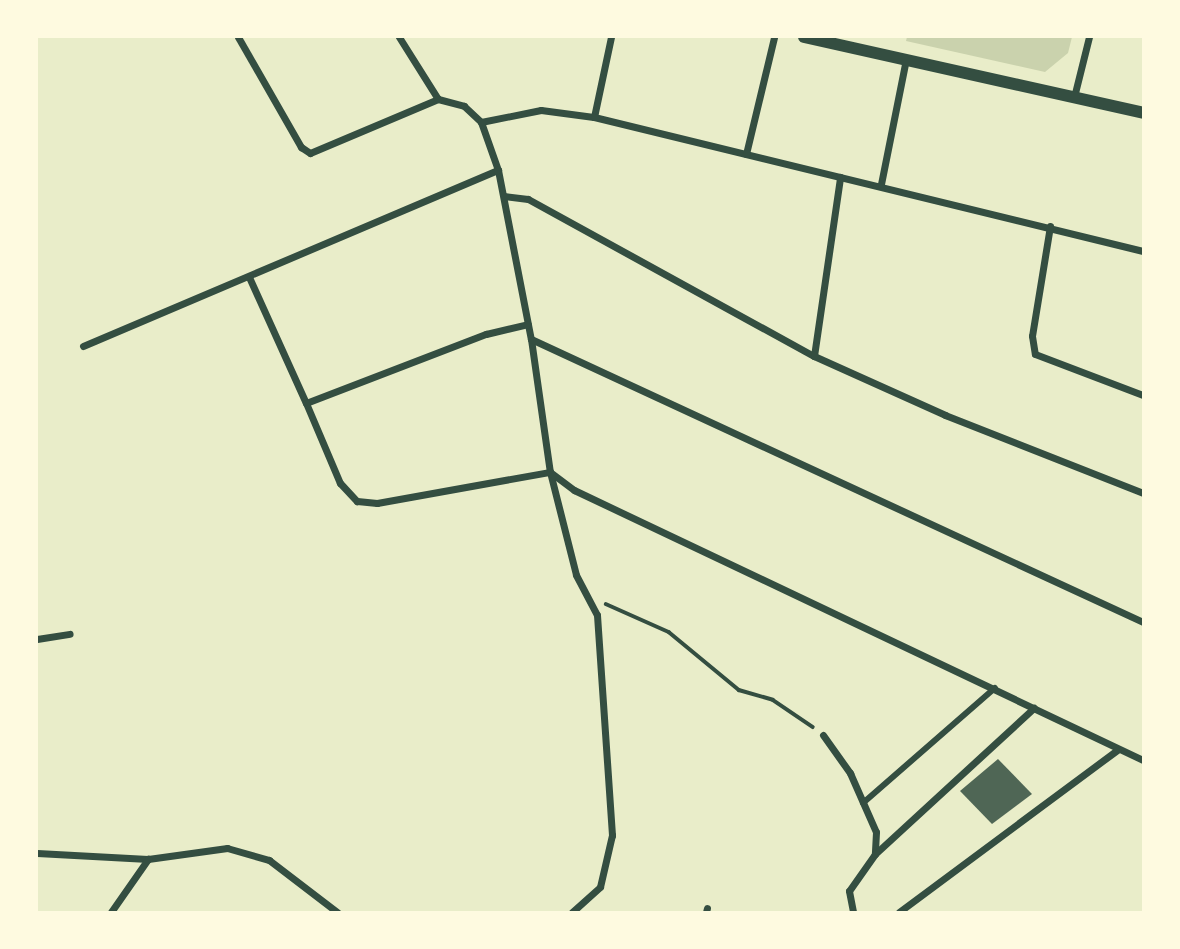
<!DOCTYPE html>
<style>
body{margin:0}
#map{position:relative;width:1180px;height:949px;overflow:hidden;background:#e9edc9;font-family:Montserrat,sans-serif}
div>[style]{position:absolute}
.green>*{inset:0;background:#cad2ad}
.building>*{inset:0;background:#4f6655}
.path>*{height:3.5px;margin:-1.75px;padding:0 1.75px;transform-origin:1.75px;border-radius:1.75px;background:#344e41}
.pedestrian>*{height:6px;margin:-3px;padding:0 3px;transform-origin:3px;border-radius:3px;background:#344e41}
.minor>*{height:7px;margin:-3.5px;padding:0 3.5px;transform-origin:3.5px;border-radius:3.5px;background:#344e41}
.tertiary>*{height:12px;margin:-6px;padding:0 6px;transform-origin:6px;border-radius:6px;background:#344e41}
span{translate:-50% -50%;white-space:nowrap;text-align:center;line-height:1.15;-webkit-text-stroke:5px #fefae0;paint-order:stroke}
.frame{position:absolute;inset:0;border:38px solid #fefae0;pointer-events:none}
</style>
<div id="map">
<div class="green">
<i style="clip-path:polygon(907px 37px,1072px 37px,1068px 53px,1045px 72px,906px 41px)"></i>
</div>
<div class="building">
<i style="clip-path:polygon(998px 759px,1032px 794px,992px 824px,960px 791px)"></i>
</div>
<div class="path">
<i style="left:606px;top:604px;width:69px;rotate:24deg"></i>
<i style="left:669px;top:632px;width:91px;rotate:39.6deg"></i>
<i style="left:739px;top:690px;width:35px;rotate:16deg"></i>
<i style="left:773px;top:700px;width:48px;rotate:34deg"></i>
</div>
<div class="pedestrian">
<i style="left:863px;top:803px;width:175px;rotate:-41.1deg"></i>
</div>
<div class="minor">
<i style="left:238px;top:37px;width:127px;rotate:60.2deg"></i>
<i style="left:301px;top:147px;width:11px;rotate:34deg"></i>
<i style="left:310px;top:153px;width:139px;rotate:-22.9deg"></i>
<i style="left:399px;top:37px;width:73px;rotate:57.8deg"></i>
<i style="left:438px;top:99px;width:27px;rotate:15deg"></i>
<i style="left:464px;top:106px;width:23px;rotate:43deg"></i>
<i style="left:481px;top:122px;width:51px;rotate:70.5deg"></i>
<i style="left:498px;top:170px;width:172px;rotate:79deg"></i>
<i style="left:531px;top:339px;width:134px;rotate:81.9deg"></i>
<i style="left:550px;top:472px;width:106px;rotate:75.8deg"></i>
<i style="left:576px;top:575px;width:45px;rotate:62.3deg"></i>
<i style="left:597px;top:615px;width:221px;rotate:86.1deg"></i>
<i style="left:612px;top:835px;width:53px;rotate:103deg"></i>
<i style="left:600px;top:887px;width:38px;rotate:138deg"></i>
<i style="left:1074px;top:97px;width:62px;rotate:-76deg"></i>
<i style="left:594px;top:117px;width:82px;rotate:-78deg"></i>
<i style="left:481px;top:122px;width:61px;rotate:-11.3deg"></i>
<i style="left:541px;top:110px;width:53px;rotate:7.5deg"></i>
<i style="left:594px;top:117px;width:565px;rotate:13.72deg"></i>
<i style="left:746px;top:154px;width:120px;rotate:-76.5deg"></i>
<i style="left:881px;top:184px;width:127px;rotate:-78.7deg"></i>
<i style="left:504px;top:196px;width:24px;rotate:7deg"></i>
<i style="left:528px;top:199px;width:326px;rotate:28.8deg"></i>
<i style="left:814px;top:356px;width:144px;rotate:24.2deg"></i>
<i style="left:945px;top:415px;width:213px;rotate:21.5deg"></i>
<i style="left:1050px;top:226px;width:111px;rotate:99.3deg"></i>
<i style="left:1032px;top:336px;width:18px;rotate:81deg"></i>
<i style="left:1035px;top:354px;width:116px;rotate:20.8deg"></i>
<i style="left:249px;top:277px;width:138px;rotate:65.7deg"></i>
<i style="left:306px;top:403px;width:193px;rotate:-21deg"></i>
<i style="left:486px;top:334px;width:43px;rotate:-13.4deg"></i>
<i style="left:531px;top:339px;width:674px;rotate:24.82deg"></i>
<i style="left:83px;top:346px;width:451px;rotate:-23deg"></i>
<i style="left:814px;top:356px;width:181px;rotate:-81.7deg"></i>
<i style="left:306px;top:403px;width:87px;rotate:67deg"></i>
<i style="left:340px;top:483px;width:25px;rotate:47deg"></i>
<i style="left:357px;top:501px;width:20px;rotate:6deg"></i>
<i style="left:377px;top:503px;width:176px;rotate:-10.2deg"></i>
<i style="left:550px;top:472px;width:30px;rotate:37deg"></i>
<i style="left:574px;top:490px;width:630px;rotate:25.39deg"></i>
<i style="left:37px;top:639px;width:33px;rotate:-9deg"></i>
<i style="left:823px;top:735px;width:47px;rotate:54.6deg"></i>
<i style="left:850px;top:773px;width:64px;rotate:66.2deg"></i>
<i style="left:876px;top:832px;width:22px;rotate:93deg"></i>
<i style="left:875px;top:854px;width:45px;rotate:125.1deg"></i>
<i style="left:849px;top:891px;width:21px;rotate:79deg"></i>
<i style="left:37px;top:853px;width:111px;rotate:3.1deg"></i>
<i style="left:148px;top:859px;width:80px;rotate:-7.9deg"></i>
<i style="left:227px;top:848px;width:44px;rotate:15.9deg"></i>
<i style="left:269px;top:860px;width:86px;rotate:37.4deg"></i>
<i style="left:875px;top:854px;width:216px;rotate:-42.6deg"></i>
<i style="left:111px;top:912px;width:65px;rotate:-55.1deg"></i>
<i style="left:706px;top:912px;width:4px;rotate:-76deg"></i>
<i style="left:899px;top:912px;width:272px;rotate:-36.6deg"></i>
</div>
<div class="tertiary">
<i style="left:804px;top:37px;width:347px;rotate:12.6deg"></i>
</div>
<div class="frame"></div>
</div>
